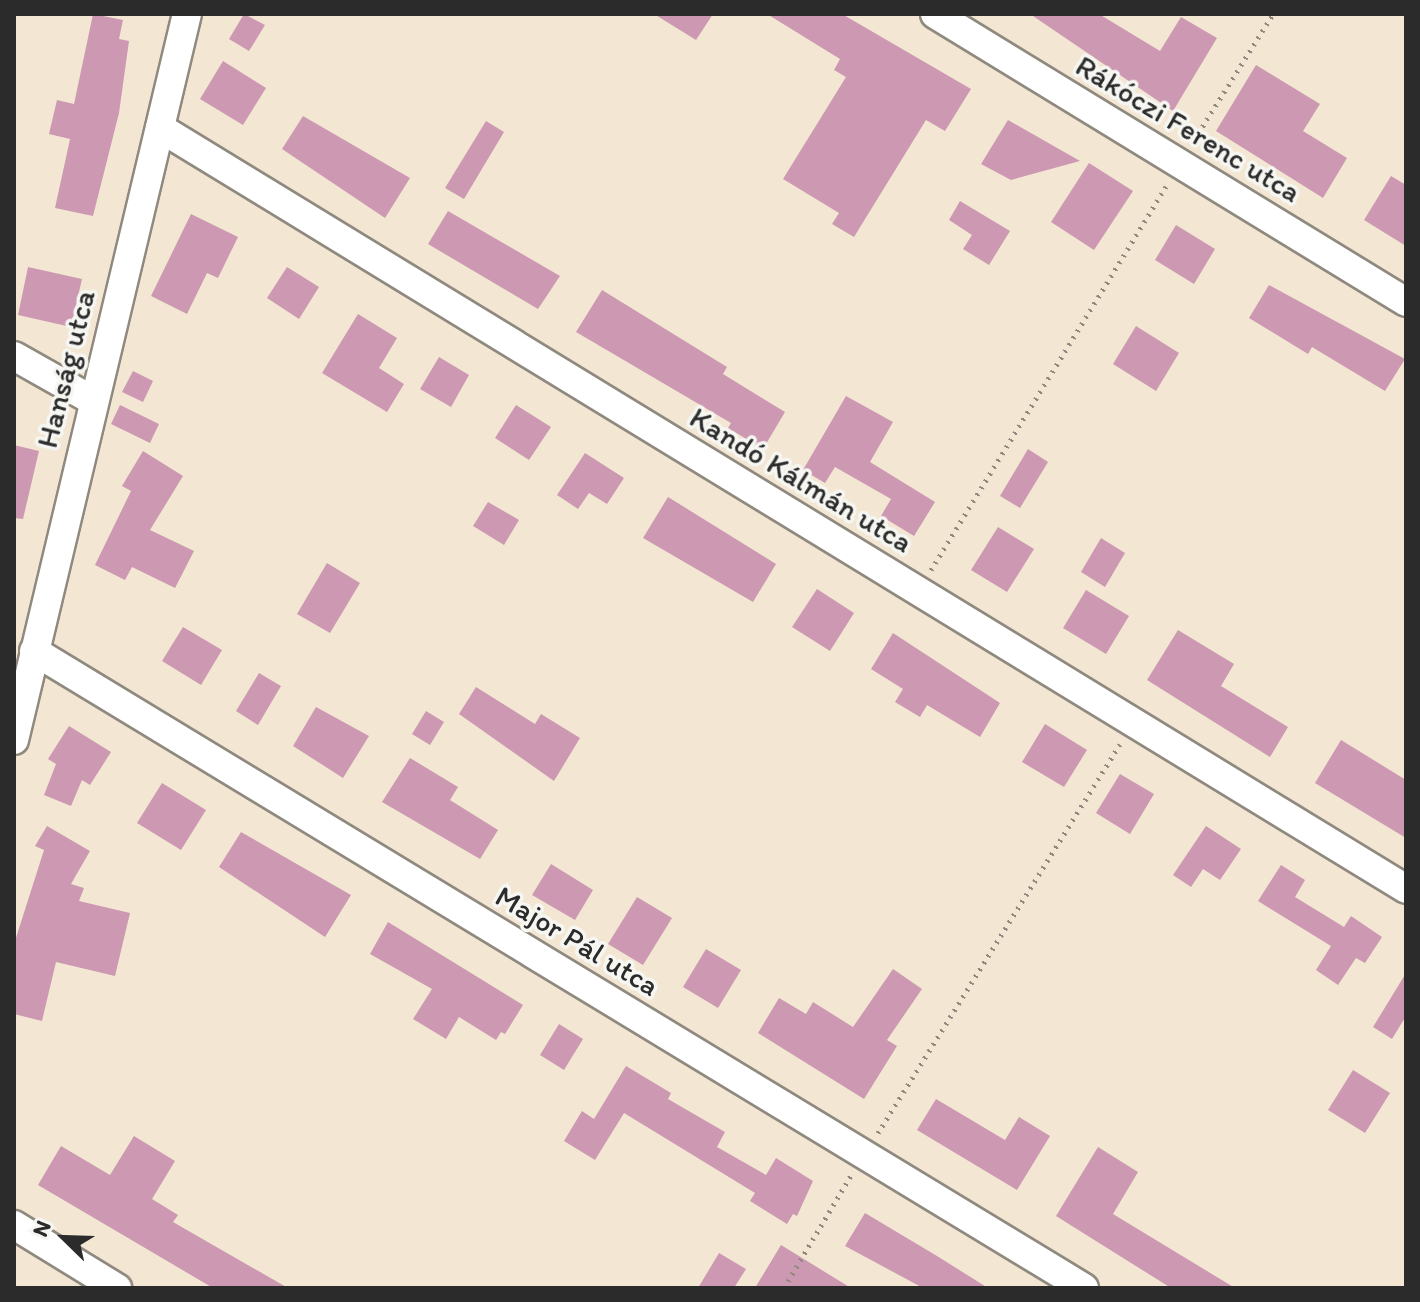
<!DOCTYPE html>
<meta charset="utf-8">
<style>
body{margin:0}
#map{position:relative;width:1420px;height:1302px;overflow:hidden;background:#f3e7d3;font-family:Itim,sans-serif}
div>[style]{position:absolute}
.building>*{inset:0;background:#cc98b2}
.path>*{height:5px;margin-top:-2.5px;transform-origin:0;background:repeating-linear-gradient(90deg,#8f897f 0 2px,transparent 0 8px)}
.roads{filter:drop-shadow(2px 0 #8f897f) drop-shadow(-2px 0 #8f897f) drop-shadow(0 2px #8f897f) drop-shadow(0 -2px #8f897f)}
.street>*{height:28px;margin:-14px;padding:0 14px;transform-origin:14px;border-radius:14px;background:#fff}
span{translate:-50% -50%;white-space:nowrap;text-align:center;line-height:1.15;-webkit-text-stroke:7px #f6f6f2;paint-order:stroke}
.street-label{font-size:30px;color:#2b2b2b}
.frame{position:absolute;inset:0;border:16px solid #2b2b2b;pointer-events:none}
.north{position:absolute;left:24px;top:1198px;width:80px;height:80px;-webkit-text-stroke:6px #f6f6f2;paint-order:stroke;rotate:293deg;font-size:22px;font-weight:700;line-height:32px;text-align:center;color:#2b2b2b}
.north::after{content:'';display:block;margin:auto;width:28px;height:36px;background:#2b2b2b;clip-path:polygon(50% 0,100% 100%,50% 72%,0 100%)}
</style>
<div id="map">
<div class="building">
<i style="clip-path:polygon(93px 14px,123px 20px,119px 39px,129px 41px,119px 113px,93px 216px,55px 208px,70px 139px,49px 134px,57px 100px,74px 104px)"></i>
<i style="clip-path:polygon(244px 14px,265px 25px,249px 51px,229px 39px)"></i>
<i style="clip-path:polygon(654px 14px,713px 14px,696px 40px)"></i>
<i style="clip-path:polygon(767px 14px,842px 14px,971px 89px,945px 131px,926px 120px,854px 237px,832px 224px,839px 213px,783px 179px,846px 77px,834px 70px,840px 59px)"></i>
<i style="clip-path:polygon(1030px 14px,1099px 14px,1160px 51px,1181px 17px,1217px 38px,1173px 111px)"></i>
<i style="clip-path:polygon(223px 61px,266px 88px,243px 125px,200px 99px)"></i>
<i style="clip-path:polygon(1256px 65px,1320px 104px,1303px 131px,1347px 158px,1323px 198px,1216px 131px)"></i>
<i style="clip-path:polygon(303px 116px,410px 178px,385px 218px,282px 149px)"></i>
<i style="clip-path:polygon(1008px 120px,1080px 161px,1011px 180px,981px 164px)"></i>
<i style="clip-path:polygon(486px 121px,504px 132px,464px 199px,445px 188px)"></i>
<i style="clip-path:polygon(1089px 163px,1133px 191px,1094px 250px,1051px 222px)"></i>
<i style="clip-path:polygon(1391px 176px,1406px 185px,1406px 246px,1364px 220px)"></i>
<i style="clip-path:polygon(960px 201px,1010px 231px,989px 265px,963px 249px,972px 235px,949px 220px)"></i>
<i style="clip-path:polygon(448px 211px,560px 276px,538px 309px,428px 244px)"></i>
<i style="clip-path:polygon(191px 214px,238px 237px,218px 278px,207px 273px,187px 314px,151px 296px)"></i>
<i style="clip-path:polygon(1176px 225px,1215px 249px,1194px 284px,1155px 260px)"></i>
<i style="clip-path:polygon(28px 267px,82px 279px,71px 327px,18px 315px)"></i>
<i style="clip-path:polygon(287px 267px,319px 287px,299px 319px,267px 298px)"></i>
<i style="clip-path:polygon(1269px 285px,1405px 359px,1385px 391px,1312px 347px,1308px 354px,1249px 318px)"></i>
<i style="clip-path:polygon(602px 290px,727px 367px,723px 374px,785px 412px,763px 449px,728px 428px,731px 423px,576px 332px)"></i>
<i style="clip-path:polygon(358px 314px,397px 338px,379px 368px,404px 384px,387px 412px,322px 373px)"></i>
<i style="clip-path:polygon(1136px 326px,1179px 353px,1156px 391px,1113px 364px)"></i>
<i style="clip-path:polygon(439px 357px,469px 375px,451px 407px,420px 389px)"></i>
<i style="clip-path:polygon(133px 371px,153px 381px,143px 402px,122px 392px)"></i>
<i style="clip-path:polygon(846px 396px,893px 422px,870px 462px,935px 502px,914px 536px,881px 516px,891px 499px,835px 467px,825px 483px,803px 470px)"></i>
<i style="clip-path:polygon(120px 405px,159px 424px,150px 443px,111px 424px)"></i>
<i style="clip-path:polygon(516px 405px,551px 427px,529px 460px,495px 438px)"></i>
<i style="clip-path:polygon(14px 445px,39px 451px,23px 519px,14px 518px)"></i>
<i style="clip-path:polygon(1028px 449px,1048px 462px,1020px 508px,1000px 496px)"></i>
<i style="clip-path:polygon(143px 451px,183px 476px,150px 530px,194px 551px,175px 588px,132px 567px,125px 580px,95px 565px,131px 491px,122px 486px)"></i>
<i style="clip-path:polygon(585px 453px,624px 478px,607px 504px,589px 493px,578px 509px,557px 495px)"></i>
<i style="clip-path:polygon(668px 497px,776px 564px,753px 602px,643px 538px)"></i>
<i style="clip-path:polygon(488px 502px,519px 520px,504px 545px,473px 526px)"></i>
<i style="clip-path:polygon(998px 527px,1034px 549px,1007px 592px,971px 570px)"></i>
<i style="clip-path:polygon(1101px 538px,1125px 553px,1105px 587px,1081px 572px)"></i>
<i style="clip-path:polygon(327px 563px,360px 583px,330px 633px,297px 614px)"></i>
<i style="clip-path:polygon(817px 589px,854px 613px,830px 651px,792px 627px)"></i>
<i style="clip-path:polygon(1086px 590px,1129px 616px,1106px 654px,1063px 628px)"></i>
<i style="clip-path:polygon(183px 627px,222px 650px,201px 685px,162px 661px)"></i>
<i style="clip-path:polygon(1178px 630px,1234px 664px,1221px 686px,1288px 727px,1270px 757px,1147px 680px)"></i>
<i style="clip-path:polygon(893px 633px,1000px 703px,980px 737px,927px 705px,920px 717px,895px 702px,903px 689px,871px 669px)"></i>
<i style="clip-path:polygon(259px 673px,281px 686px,258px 725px,236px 711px)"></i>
<i style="clip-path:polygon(476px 687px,535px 724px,541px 714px,580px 738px,554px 781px,459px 714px)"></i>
<i style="clip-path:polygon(316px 707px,369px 736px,343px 778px,293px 746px)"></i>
<i style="clip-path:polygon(426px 711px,444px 722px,430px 745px,412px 734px)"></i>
<i style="clip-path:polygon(1045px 724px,1087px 750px,1064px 787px,1022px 762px)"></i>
<i style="clip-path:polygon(69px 726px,111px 752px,90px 785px,82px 780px,71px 806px,44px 795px,56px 764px,48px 759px)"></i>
<i style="clip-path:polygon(1341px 740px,1406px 780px,1406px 838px,1315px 783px)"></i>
<i style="clip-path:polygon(410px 758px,458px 787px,450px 800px,498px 830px,480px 859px,382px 802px)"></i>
<i style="clip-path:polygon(1120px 774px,1154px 794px,1130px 834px,1096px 813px)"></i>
<i style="clip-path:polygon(162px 783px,206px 810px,181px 850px,137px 823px)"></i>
<i style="clip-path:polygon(47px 826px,90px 851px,71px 884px,84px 888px,79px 901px,130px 913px,115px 976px,56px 962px,42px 1021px,14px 1014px,14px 944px,44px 850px,35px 846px)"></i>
<i style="clip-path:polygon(1206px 826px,1241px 849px,1220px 880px,1203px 869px,1191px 887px,1173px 875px)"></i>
<i style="clip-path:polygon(241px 832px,351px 895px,325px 937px,219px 867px)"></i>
<i style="clip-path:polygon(551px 864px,593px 890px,575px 920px,532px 895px)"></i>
<i style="clip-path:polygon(1281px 865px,1305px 880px,1295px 897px,1344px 927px,1351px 916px,1382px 937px,1365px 963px,1356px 958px,1338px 985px,1316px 970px,1331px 946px,1258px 901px)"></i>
<i style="clip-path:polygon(637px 897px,672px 918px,643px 965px,608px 944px)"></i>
<i style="clip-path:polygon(388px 922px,523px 1005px,505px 1034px,501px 1032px,496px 1040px,459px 1017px,446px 1039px,413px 1019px,432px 989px,370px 954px)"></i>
<i style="clip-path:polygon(706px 949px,741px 970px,718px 1008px,683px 987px)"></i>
<i style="clip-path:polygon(893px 969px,922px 989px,887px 1040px,897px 1046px,864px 1099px,758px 1033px,779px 998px,806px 1014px,813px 1002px,853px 1027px)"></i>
<i style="clip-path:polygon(1406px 973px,1406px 1016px,1392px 1039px,1373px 1027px)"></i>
<i style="clip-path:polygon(559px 1024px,583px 1039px,564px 1070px,540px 1055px)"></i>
<i style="clip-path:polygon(626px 1066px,671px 1093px,668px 1099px,725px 1132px,717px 1147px,766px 1175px,776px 1158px,813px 1181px,797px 1216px,793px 1214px,787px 1224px,750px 1201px,755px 1193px,624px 1113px,595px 1160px,564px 1141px,582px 1111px,594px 1119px)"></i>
<i style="clip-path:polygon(1353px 1070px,1390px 1093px,1365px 1133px,1328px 1110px)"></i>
<i style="clip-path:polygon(936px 1099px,1005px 1140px,1019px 1117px,1050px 1136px,1017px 1190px,917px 1130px)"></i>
<i style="clip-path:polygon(134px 1136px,175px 1161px,152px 1199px,178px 1215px,173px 1222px,288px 1288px,213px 1288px,38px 1185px,61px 1146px,110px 1175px)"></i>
<i style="clip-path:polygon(1098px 1147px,1138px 1172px,1113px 1214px,1235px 1288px,1171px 1288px,1056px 1216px)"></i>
<i style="clip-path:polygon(865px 1213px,937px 1256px,988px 1288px,923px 1288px,845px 1246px)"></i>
<i style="clip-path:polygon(781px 1245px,851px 1288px,755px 1288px)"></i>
<i style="clip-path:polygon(719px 1253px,746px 1269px,734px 1288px,698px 1288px)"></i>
</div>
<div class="path">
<i style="left:1194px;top:140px;width:149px;rotate:-57.9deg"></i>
<i style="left:931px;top:570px;width:450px;rotate:-58.5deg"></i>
<i style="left:878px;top:1133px;width:458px;rotate:-58.1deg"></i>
<i style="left:784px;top:1288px;width:131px;rotate:-59.3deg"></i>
</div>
<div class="roads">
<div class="street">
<i style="left:935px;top:14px;width:552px;rotate:31.44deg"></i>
<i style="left:160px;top:128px;width:1460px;rotate:31.41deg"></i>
<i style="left:14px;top:356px;width:90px;rotate:29.4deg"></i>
<i style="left:34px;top:651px;width:1228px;rotate:31.24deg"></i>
<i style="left:14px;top:740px;width:746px;rotate:-76.6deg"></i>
<i style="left:14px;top:1225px;width:121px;rotate:31.5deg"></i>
</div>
</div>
<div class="street-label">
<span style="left:1188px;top:129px;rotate:31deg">Rákóczi Ferenc utca</span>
<span style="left:66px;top:369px;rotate:-76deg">Hanság utca</span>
<span style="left:801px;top:480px;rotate:31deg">Kandó Kálmán utca</span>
<span style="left:577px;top:941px;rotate:31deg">Major Pál utca</span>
</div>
<div class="frame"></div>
<div class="north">N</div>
</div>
